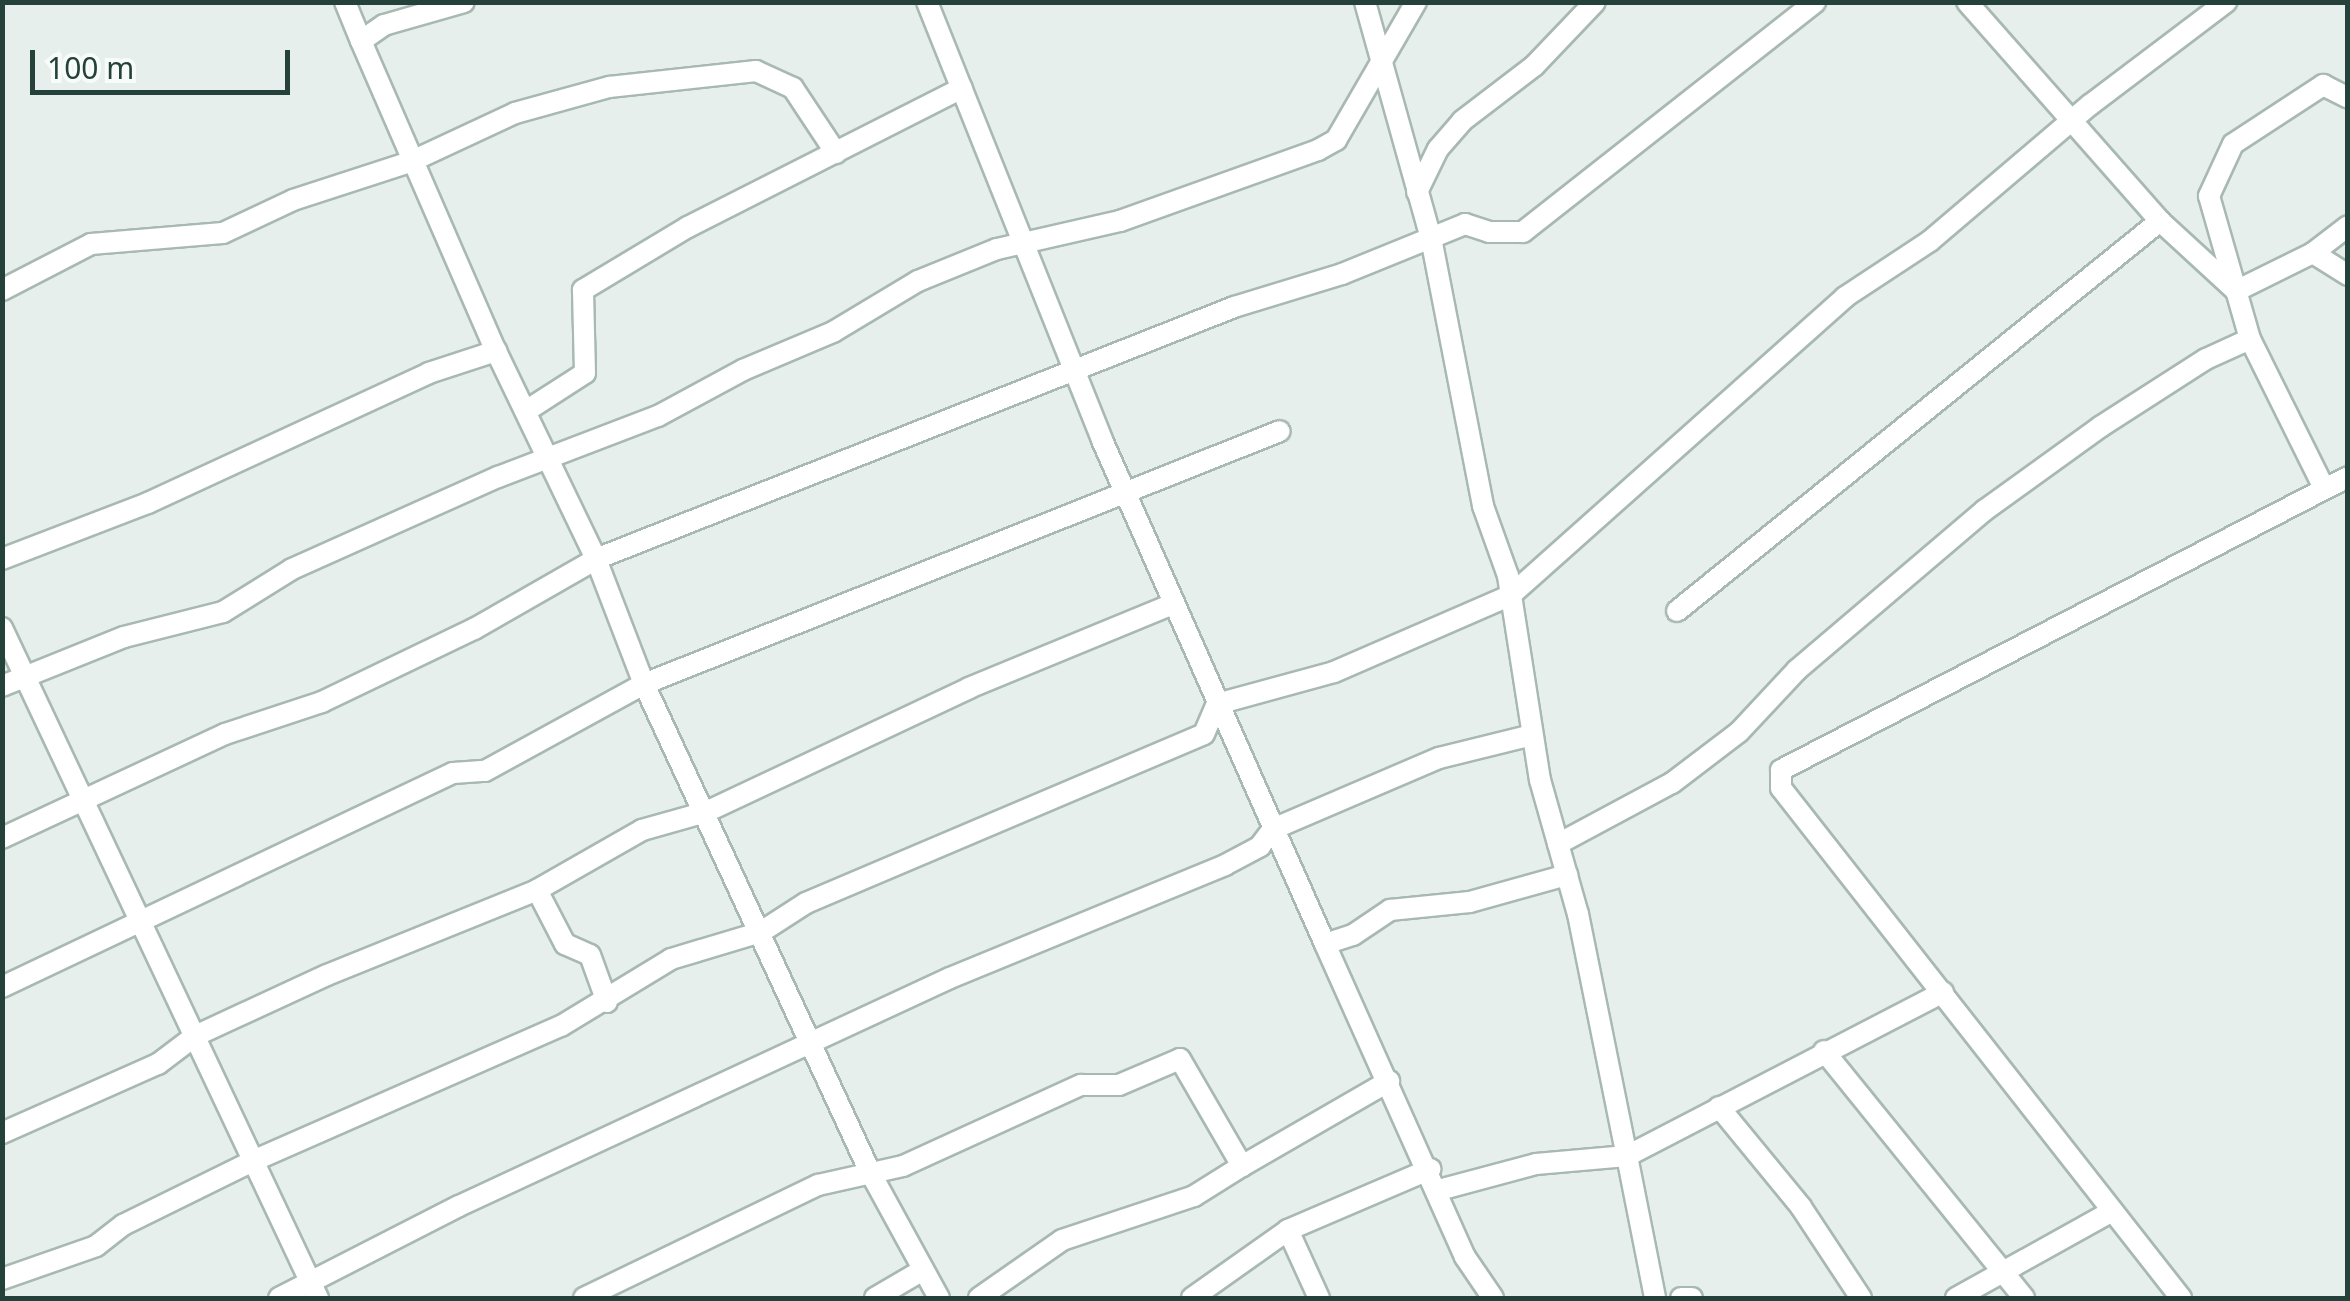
<!DOCTYPE html>
<style>
body{margin:0}
#map{position:relative;width:2350px;height:1301px;overflow:hidden;background:#e6efeb;font-family:"Noto Sans",sans-serif}
div>[style]{position:absolute}
.roads{filter:drop-shadow(2px 0 #a8b8b2) drop-shadow(-2px 0 #a8b8b2) drop-shadow(0 2px #a8b8b2) drop-shadow(0 -2px #a8b8b2)}
.street>*{height:20px;margin:-10px;padding:0 10px;transform-origin:10px;border-radius:10px;background:#fff}
span{translate:-50% -50%;white-space:nowrap;text-align:center;line-height:1.15;-webkit-text-stroke:9px #f7fbf9;paint-order:stroke}
.frame{position:absolute;inset:0;border:5px solid #24423a;pointer-events:none}
.scale{position:absolute;left:30px;top:50px;width:260px;height:45px;box-sizing:border-box;border:5px solid #24423a;border-top:0;padding-left:12px;font-size:30px;line-height:35px;white-space:nowrap;color:#24423a;-webkit-text-stroke:8px #f7fbf9;paint-order:stroke}
</style>
<div id="map">
<div class="roads">
<div class="street">
<i style="left:345px;top:2px;width:42px;rotate:67.7deg"></i>
<i style="left:361px;top:41px;width:28px;rotate:-35deg"></i>
<i style="left:384px;top:25px;width:83px;rotate:-16deg"></i>
<i style="left:927px;top:2px;width:472px;rotate:68.2deg"></i>
<i style="left:1102px;top:440px;width:551px;rotate:66.13deg"></i>
<i style="left:1365px;top:2px;width:245px;rotate:74.4deg"></i>
<i style="left:1431px;top:238px;width:273px;rotate:79deg"></i>
<i style="left:1483px;top:506px;width:74px;rotate:70.3deg"></i>
<i style="left:1508px;top:576px;width:206px;rotate:81.1deg"></i>
<i style="left:1540px;top:780px;width:139px;rotate:74.2deg"></i>
<i style="left:1578px;top:914px;width:247px;rotate:78.6deg"></i>
<i style="left:1627px;top:1156px;width:356px;rotate:-27.4deg"></i>
<i style="left:1967px;top:2px;width:292px;rotate:48.6deg"></i>
<i style="left:2160px;top:221px;width:103px;rotate:42.6deg"></i>
<i style="left:2236px;top:291px;width:86px;rotate:-26.3deg"></i>
<i style="left:2313px;top:253px;width:41px;rotate:32.2deg"></i>
<i style="left:361px;top:41px;width:338px;rotate:66.5deg"></i>
<i style="left:1417px;top:192px;width:48px;rotate:-64deg"></i>
<i style="left:1438px;top:149px;width:37px;rotate:-49deg"></i>
<i style="left:1462px;top:121px;width:91px;rotate:-37.4deg"></i>
<i style="left:1534px;top:66px;width:88px;rotate:-46.4deg"></i>
<i style="left:2313px;top:253px;width:44px;rotate:-37.6deg"></i>
<i style="left:2px;top:290px;width:100px;rotate:-27.3deg"></i>
<i style="left:91px;top:244px;width:132px;rotate:-4.8deg"></i>
<i style="left:223px;top:233px;width:77px;rotate:-25.2deg"></i>
<i style="left:293px;top:200px;width:123px;rotate:-18deg"></i>
<i style="left:410px;top:162px;width:116px;rotate:-25deg"></i>
<i style="left:515px;top:113px;width:98px;rotate:-15.5deg"></i>
<i style="left:609px;top:87px;width:148px;rotate:-6.2deg"></i>
<i style="left:756px;top:71px;width:41px;rotate:24.7deg"></i>
<i style="left:793px;top:88px;width:78px;rotate:56.5deg"></i>
<i style="left:526px;top:411px;width:70px;rotate:-32.8deg"></i>
<i style="left:585px;top:373px;width:83px;rotate:-91.4deg"></i>
<i style="left:583px;top:290px;width:122px;rotate:-31deg"></i>
<i style="left:688px;top:227px;width:307px;rotate:-26.9deg"></i>
<i style="left:2324px;top:488px;width:166px;rotate:-116.4deg"></i>
<i style="left:2250px;top:339px;width:149px;rotate:-106deg"></i>
<i style="left:2209px;top:196px;width:57px;rotate:-65.2deg"></i>
<i style="left:2233px;top:144px;width:108px;rotate:-33.2deg"></i>
<i style="left:2323px;top:85px;width:28px;rotate:27deg"></i>
<i style="left:2px;top:559px;width:156px;rotate:-21deg"></i>
<i style="left:148px;top:503px;width:310px;rotate:-24.8deg"></i>
<i style="left:429px;top:373px;width:71px;rotate:-18.2deg"></i>
<i style="left:496px;top:351px;width:231px;rotate:64.3deg"></i>
<i style="left:596px;top:559px;width:134px;rotate:69deg"></i>
<i style="left:644px;top:684px;width:538px;rotate:65.15deg"></i>
<i style="left:870px;top:1172px;width:144px;rotate:61.3deg"></i>
<i style="left:1677px;top:611px;width:621px;rotate:-38.92deg"></i>
<i style="left:2px;top:628px;width:741px;rotate:64.75deg"></i>
<i style="left:2px;top:686px;width:131px;rotate:-21.9deg"></i>
<i style="left:124px;top:637px;width:102px;rotate:-14.2deg"></i>
<i style="left:223px;top:612px;width:81px;rotate:-31.9deg"></i>
<i style="left:292px;top:569px;width:226px;rotate:-24.1deg"></i>
<i style="left:498px;top:477px;width:171px;rotate:-20.9deg"></i>
<i style="left:658px;top:416px;width:97px;rotate:-28.4deg"></i>
<i style="left:743px;top:370px;width:98px;rotate:-22.9deg"></i>
<i style="left:833px;top:332px;width:99px;rotate:-31deg"></i>
<i style="left:918px;top:281px;width:85px;rotate:-22.1deg"></i>
<i style="left:997px;top:249px;width:126px;rotate:-12.8deg"></i>
<i style="left:1120px;top:221px;width:210px;rotate:-19.7deg"></i>
<i style="left:1318px;top:150px;width:21px;rotate:-29deg"></i>
<i style="left:1336px;top:140px;width:160px;rotate:-59.9deg"></i>
<i style="left:2px;top:838px;width:246px;rotate:-25deg"></i>
<i style="left:225px;top:734px;width:102px;rotate:-18.3deg"></i>
<i style="left:322px;top:702px;width:169px;rotate:-25.7deg"></i>
<i style="left:474px;top:629px;width:141px;rotate:-29.8deg"></i>
<i style="left:596px;top:559px;width:686px;rotate:-21.55deg"></i>
<i style="left:1234px;top:307px;width:113px;rotate:-17deg"></i>
<i style="left:1342px;top:274px;width:133px;rotate:-22.1deg"></i>
<i style="left:1465px;top:224px;width:25px;rotate:18deg"></i>
<i style="left:1489px;top:232px;width:34px"></i>
<i style="left:1523px;top:232px;width:372px;rotate:-38.2deg"></i>
<i style="left:1558px;top:844px;width:129px;rotate:-28.2deg"></i>
<i style="left:1672px;top:783px;width:84px;rotate:-37.3deg"></i>
<i style="left:1739px;top:732px;width:85px;rotate:-46.9deg"></i>
<i style="left:1797px;top:670px;width:247px;rotate:-40.4deg"></i>
<i style="left:1985px;top:510px;width:142px;rotate:-35.8deg"></i>
<i style="left:2100px;top:427px;width:126px;rotate:-32.7deg"></i>
<i style="left:2206px;top:359px;width:48px;rotate:-24.4deg"></i>
<i style="left:537px;top:890px;width:61px;rotate:62.6deg"></i>
<i style="left:565px;top:944px;width:27px;rotate:24deg"></i>
<i style="left:590px;top:955px;width:50px;rotate:70.1deg"></i>
<i style="left:2px;top:987px;width:499px;rotate:-25.4deg"></i>
<i style="left:453px;top:773px;width:32px;rotate:-4deg"></i>
<i style="left:485px;top:771px;width:181px;rotate:-28.7deg"></i>
<i style="left:644px;top:684px;width:684px;rotate:-21.69deg"></i>
<i style="left:1824px;top:1051px;width:318px;rotate:51deg"></i>
<i style="left:1719px;top:1107px;width:129px;rotate:50.6deg"></i>
<i style="left:1801px;top:1207px;width:109px;rotate:56.6deg"></i>
<i style="left:2px;top:1133px;width:171px;rotate:-23.9deg"></i>
<i style="left:158px;top:1064px;width:46px;rotate:-37.1deg"></i>
<i style="left:195px;top:1036px;width:145px;rotate:-24.8deg"></i>
<i style="left:327px;top:975px;width:227px;rotate:-22deg"></i>
<i style="left:537px;top:890px;width:121px;rotate:-29.7deg"></i>
<i style="left:642px;top:830px;width:66px;rotate:-15.7deg"></i>
<i style="left:706px;top:812px;width:291px;rotate:-25.2deg"></i>
<i style="left:969px;top:688px;width:221px;rotate:-22.4deg"></i>
<i style="left:1439px;top:1190px;width:100px;rotate:-15deg"></i>
<i style="left:1536px;top:1164px;width:91px;rotate:-5deg"></i>
<i style="left:1627px;top:1156px;width:145px;rotate:78.8deg"></i>
<i style="left:1288px;top:1230px;width:75px;rotate:65.5deg"></i>
<i style="left:2px;top:1279px;width:100px;rotate:-19.3deg"></i>
<i style="left:96px;top:1246px;width:34px;rotate:-38deg"></i>
<i style="left:123px;top:1225px;width:145px;rotate:-26.2deg"></i>
<i style="left:253px;top:1161px;width:336px;rotate:-23.7deg"></i>
<i style="left:561px;top:1026px;width:129px;rotate:-31.3deg"></i>
<i style="left:671px;top:959px;width:94px;rotate:-16.7deg"></i>
<i style="left:761px;top:932px;width:54px;rotate:-32.8deg"></i>
<i style="left:806px;top:903px;width:432px;rotate:-23deg"></i>
<i style="left:1204px;top:734px;width:33px;rotate:-67deg"></i>
<i style="left:1217px;top:704px;width:121px;rotate:-15.3deg"></i>
<i style="left:1334px;top:672px;width:193px;rotate:-23.5deg"></i>
<i style="left:1511px;top:595px;width:448px;rotate:-41.7deg"></i>
<i style="left:1845px;top:297px;width:102px;rotate:-33.4deg"></i>
<i style="left:1930px;top:241px;width:210px;rotate:-40.4deg"></i>
<i style="left:2090px;top:105px;width:171px;rotate:-37.1deg"></i>
<i style="left:279px;top:1298px;width:202px;rotate:-27.1deg"></i>
<i style="left:459px;top:1206px;width:541px;rotate:-24.91deg"></i>
<i style="left:950px;top:978px;width:297px;rotate:-22.3deg"></i>
<i style="left:1225px;top:865px;width:40px;rotate:-28deg"></i>
<i style="left:1260px;top:846px;width:21px;rotate:-53deg"></i>
<i style="left:1273px;top:829px;width:181px;rotate:-23.2deg"></i>
<i style="left:1439px;top:758px;width:96px;rotate:-13.9deg"></i>
<i style="left:584px;top:1298px;width:260px;rotate:-25.8deg"></i>
<i style="left:818px;top:1185px;width:87px;rotate:-12.6deg"></i>
<i style="left:903px;top:1166px;width:196px;rotate:-24.5deg"></i>
<i style="left:1081px;top:1085px;width:38px"></i>
<i style="left:1119px;top:1085px;width:66px;rotate:-23.1deg"></i>
<i style="left:1180px;top:1059px;width:124px;rotate:59.9deg"></i>
<i style="left:1242px;top:1166px;width:170px;rotate:-30deg"></i>
<i style="left:875px;top:1298px;width:56px;rotate:-30.3deg"></i>
<i style="left:979px;top:1298px;width:101px;rotate:-34.9deg"></i>
<i style="left:1062px;top:1240px;width:139px;rotate:-18.4deg"></i>
<i style="left:1194px;top:1196px;width:57px;rotate:-32deg"></i>
<i style="left:1192px;top:1298px;width:118px;rotate:-35.3deg"></i>
<i style="left:1288px;top:1230px;width:155px;rotate:-23.2deg"></i>
<i style="left:1493px;top:1298px;width:50px;rotate:-124.3deg"></i>
<i style="left:1465px;top:1257px;width:343px;rotate:-114.1deg"></i>
<i style="left:1325px;top:944px;width:29px;rotate:-18deg"></i>
<i style="left:1353px;top:935px;width:45px;rotate:-34deg"></i>
<i style="left:1390px;top:910px;width:80px;rotate:-5.7deg"></i>
<i style="left:1470px;top:902px;width:101px;rotate:-15.6deg"></i>
<i style="left:1681px;top:1298px;width:11px"></i>
<i style="left:1956px;top:1298px;width:179px;rotate:-29.1deg"></i>
<i style="left:2181px;top:1298px;width:648px;rotate:-128.11deg"></i>
<i style="left:1781px;top:788px;width:18px;rotate:-90deg"></i>
<i style="left:1781px;top:770px;width:638px;rotate:-27.33deg"></i>
</div>
</div>
<div class="frame"></div>
<div class="scale">100 m</div>
</div>
